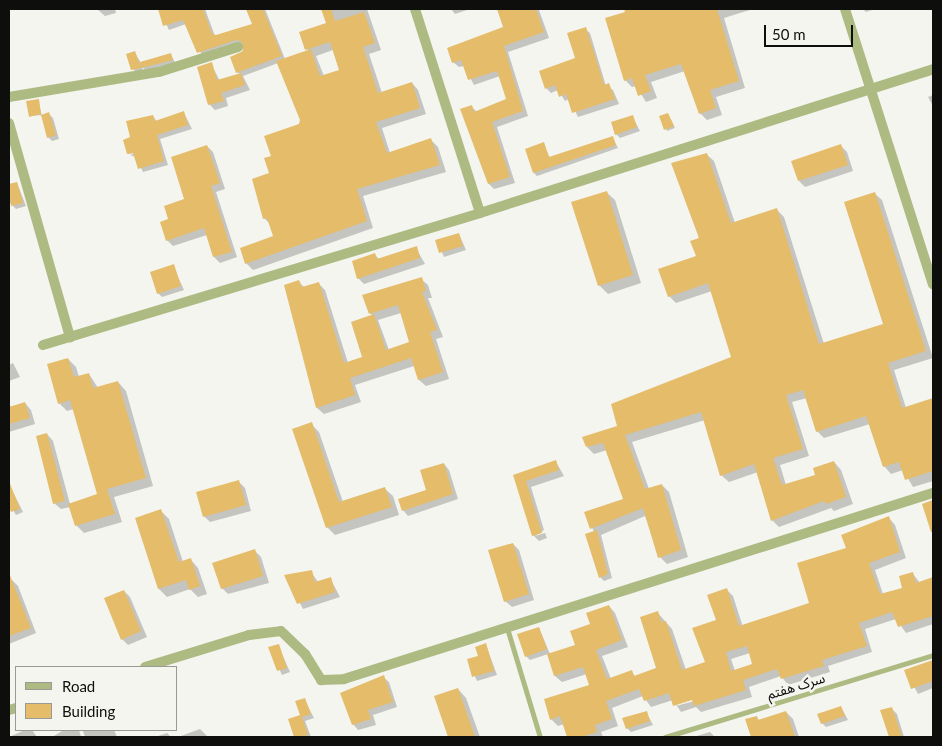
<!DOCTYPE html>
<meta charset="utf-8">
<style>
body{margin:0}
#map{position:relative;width:942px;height:746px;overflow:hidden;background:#f5f5f0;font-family:Lato,"Noto Sans Arabic",sans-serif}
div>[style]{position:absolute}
.shadow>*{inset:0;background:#0003}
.building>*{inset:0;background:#e5bc6a}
.lane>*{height:5px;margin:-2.5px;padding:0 2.5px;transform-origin:2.5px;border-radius:2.5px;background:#adba82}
.street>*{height:10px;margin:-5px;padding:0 5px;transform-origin:5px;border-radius:5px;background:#adba82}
span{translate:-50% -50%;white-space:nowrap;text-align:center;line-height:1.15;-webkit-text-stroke:5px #f5f5f0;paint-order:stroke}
.street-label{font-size:14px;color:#0e0e0d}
.frame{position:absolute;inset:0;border:10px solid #0e0e0d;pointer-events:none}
.legend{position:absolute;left:15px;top:666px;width:162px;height:65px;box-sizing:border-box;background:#f5f5f0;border:1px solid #999995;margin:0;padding:6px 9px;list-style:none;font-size:15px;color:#0e0e0d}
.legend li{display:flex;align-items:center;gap:10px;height:25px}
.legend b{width:25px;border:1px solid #999995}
.scale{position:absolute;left:764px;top:25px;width:89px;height:22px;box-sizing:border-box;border:2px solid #0e0e0d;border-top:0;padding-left:6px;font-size:15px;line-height:18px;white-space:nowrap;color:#0e0e0d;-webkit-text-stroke:4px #f5f5f0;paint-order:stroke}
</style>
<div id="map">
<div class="shadow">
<i style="clip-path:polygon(97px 9px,115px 9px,116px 13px,105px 16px)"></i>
<i style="clip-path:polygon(evenodd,159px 9px,205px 9px,215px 36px,253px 24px,246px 9px,265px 9px,285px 59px,308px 51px,301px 32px,328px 24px,323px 9px,367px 9px,381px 50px,369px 54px,382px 93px,412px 83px,418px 90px,426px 114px,382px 128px,390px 153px,431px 140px,438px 147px,446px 172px,363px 196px,373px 228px,253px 270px,246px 263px,275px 237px,271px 225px,264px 218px,273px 157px,302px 120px,278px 63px,243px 76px,250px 90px,226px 98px,228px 106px,215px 110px,210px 105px,198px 68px,211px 64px,220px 81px,240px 74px,237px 72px,244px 45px,203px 57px,186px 24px,169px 30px,159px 9px,333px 50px,340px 71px,324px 76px,316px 56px,333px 50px)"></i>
<i style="clip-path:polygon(451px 9px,470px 9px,455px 14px)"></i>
<i style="clip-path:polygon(498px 9px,544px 9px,539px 10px,549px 38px,508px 52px,528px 116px,497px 127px,515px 183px,494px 189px,489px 184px,462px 109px,471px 106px,477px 112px,507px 100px,500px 76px,474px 85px,464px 66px,459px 67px,453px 62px,505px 28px)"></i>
<i style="clip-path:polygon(625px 9px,753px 9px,724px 18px,745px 88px,716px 97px,722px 115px,707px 120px,700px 113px,685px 71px,651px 82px,657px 98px,646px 102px,636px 86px,632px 87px,625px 80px)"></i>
<i style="clip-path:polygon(863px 9px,875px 9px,866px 12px)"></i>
<i style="clip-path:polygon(585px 29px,590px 33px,606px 86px,613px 90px,619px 104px,578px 117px,569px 99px,565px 101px,558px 90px,551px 93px,547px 89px,561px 82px,547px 89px,540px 72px,576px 59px,568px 34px)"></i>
<i style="clip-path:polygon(135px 53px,141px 63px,171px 55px,176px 64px,147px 71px,142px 67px,144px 72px,137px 73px,133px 69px)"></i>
<i style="clip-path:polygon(933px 95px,933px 106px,928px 97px)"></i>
<i style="clip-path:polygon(38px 100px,42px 116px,49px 114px,53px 118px,59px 139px,52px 141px,48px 137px,42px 115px,30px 116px)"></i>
<i style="clip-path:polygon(184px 113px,192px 129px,160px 139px,168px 165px,143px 172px,136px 157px,130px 155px,140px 152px,128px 154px,132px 138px,153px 116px,157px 122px)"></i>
<i style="clip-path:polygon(668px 114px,675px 128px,667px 131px,666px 129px)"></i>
<i style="clip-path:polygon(632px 116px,640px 131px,620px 138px,616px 134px)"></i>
<i style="clip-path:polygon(612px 137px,618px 148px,537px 176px,534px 173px,543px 144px,550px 158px)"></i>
<i style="clip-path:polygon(207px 146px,213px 152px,225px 189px,216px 192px,237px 257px,220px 263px,214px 257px,207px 235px,173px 246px,167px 240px)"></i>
<i style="clip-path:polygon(841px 146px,847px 152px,853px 171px,805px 187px,799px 181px)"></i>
<i style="clip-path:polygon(706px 154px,714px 161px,735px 223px,777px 210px,784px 217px,824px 344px,885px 325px,874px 193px,882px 200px,933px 358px,894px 370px,906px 408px,933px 399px,933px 481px,913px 487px,903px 470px,891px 474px,884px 466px,870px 424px,824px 438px,817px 431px,807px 398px,792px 402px,809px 456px,780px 465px,786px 485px,817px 475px,834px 462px,841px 470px,853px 504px,834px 511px,831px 508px,779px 527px,772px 520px,758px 472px,729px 482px,721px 475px,705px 420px,632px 442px,649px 489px,662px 485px,669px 492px,688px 557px,667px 564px,660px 557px,645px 516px,601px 535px,612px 578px,604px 581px,600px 577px,594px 532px,586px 513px,625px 500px,607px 450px,594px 454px,587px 447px,733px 358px,712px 291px,676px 303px,669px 296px,697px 257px)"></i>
<i style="clip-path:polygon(17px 183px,26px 206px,16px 209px,9px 202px,9px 185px)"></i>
<i style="clip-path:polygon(606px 192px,615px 200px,641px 283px,608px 294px,599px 285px)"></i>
<i style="clip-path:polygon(459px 234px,466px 250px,444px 257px,437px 241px)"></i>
<i style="clip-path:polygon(416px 248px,425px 264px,364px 284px,358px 278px,375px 255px,380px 260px)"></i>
<i style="clip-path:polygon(173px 266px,184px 290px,162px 297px,158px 293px)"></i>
<i style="clip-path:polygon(evenodd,421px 279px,428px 285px,432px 298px,428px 298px,443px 337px,436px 339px,449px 379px,426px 386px,419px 380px,414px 366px,355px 385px,361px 402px,324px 414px,317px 408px,299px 282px,305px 288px,318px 283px,325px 290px,348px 363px,364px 358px,372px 316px,364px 295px,421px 279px,401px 313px,410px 343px,389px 350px,378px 320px,401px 313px)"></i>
<i style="clip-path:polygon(68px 359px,76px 367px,79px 377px,89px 374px,98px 388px,118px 382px,126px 391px,153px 486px,114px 497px,122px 522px,84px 533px,76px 525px,70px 507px,61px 509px,54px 503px,47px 434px,53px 441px,70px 504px,99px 495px,74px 409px,67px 411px,59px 403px)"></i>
<i style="clip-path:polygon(13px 363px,20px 377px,9px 381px,9px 365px)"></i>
<i style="clip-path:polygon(25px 403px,31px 410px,35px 424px,9px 432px,9px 404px,11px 407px)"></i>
<i style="clip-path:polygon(311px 424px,319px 432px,343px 502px,385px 489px,393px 496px,399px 515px,335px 535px,327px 527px)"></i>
<i style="clip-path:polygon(556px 462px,564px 476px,531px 487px,544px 530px,535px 536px,545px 533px,547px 538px,539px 541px,533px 535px,514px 476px)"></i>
<i style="clip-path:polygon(444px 464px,449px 470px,458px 499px,408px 516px,403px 510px,427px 490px)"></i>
<i style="clip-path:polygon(239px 482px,245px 488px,251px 511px,210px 522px,204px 516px)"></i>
<i style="clip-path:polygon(14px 494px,23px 512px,16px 515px,9px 503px,9px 496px)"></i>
<i style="clip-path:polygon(161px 511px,169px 519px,183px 562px,191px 560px,198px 568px,207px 594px,198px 597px,190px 589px,167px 597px,159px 589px,137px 519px)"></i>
<i style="clip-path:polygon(evenodd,889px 518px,895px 525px,906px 558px,875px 570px,883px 594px,904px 589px,913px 574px,920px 583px,933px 578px,933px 624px,906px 633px,896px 619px,865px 629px,872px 652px,828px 666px,830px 672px,788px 685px,781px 676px,749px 687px,752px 697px,701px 712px,696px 707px,681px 712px,673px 700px,651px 707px,643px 696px,612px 708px,618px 726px,601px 732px,603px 737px,568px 737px,564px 724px,558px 726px,551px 719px,591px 685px,587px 674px,562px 682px,555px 676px,548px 654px,530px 660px,526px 656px,539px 628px,550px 654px,577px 646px,609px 606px,615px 613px,628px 647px,602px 656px,611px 679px,631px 672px,636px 677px,658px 669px,657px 612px,672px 629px,686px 670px,706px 663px,727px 590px,733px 596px,743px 627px,810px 604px,847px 549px,889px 518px,750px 653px,754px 665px,735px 671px,731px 659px,750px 653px,889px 518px,697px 697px,698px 700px,676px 706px,676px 704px,697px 697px)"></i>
<i style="clip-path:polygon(513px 544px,519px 550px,534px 600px,512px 607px,505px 601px)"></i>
<i style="clip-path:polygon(255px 551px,261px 557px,269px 583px,228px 594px,222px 588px)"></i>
<i style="clip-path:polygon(311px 572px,318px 582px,330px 578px,340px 597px,303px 609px,286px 576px)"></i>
<i style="clip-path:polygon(12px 580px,18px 586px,36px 633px,9px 644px,9px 582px)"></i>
<i style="clip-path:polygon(124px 591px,130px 597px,147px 637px,128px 645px,122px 639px)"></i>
<i style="clip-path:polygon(278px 645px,290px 672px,282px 675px,270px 648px)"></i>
<i style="clip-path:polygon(486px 645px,497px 675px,477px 681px,468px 660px,480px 657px)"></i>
<i style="clip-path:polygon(933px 662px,933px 688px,918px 694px,906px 671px)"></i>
<i style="clip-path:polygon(383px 677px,389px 682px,397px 707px,373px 715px,376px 725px,358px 730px,353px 724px)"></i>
<i style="clip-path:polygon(458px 689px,466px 698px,480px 737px,449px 737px,435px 697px)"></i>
<i style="clip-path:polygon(304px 699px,314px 718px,305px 721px,311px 737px,295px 737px,290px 720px,302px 716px)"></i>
<i style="clip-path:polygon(841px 707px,848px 720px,826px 727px,822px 723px)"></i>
<i style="clip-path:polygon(891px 708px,897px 714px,904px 737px,890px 737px,882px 711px)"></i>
<i style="clip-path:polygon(646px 712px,653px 725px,631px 732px,627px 728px)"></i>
<i style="clip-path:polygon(786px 712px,793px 719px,799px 737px,752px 737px,747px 720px,756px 717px,760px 721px)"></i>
<i style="clip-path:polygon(200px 729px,208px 737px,178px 737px)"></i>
<i style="clip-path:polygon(25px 730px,32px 730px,37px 737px,9px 737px)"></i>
<i style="clip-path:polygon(64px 730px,79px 730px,81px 737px,52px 737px)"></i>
<i style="clip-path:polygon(86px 730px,114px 730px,117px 737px,85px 737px,83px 731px)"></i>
<i style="clip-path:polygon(710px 732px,715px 737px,693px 737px)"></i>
<i style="clip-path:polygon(167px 733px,171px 737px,155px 737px)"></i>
</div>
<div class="building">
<i style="clip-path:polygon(158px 9px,203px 9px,212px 34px,216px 35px,252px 24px,246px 9px,263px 9px,282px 56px,236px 73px,230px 57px,243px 51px,242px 42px,236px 40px,197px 53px,183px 20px,163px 26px)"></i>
<i style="clip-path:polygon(321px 9px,331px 9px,335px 21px,364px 12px,375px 43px,363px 47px,378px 93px,412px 82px,420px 108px,376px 122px,387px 153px,431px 138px,440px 165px,357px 189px,367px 221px,245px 264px,240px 248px,273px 236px,267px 218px,263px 219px,252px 179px,269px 173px,264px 158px,271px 156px,264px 136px,299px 124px,300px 120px,276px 61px,311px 49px,320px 76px,339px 70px,330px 42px,305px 50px,299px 32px,326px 23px)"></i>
<i style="clip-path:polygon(497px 9px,536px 9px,544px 32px,504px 46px,523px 111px,492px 122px,510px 177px,488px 184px,460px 109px,472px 105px,474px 112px,506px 99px,497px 71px,468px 80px,461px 60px,452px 63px,447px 48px,503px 27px)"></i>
<i style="clip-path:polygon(624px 9px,717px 9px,739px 81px,710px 90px,716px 108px,699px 114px,681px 64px,645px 75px,651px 91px,638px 96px,632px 78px,624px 81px,605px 18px,625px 12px)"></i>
<i style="clip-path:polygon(586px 27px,604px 85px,609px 83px,615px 99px,572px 113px,566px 94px,559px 97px,555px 85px,545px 89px,539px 71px,575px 58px,567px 33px)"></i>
<i style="clip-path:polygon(135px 51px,141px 68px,131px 70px,126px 54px)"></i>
<i style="clip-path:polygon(171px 53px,173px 60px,141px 68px,140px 62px)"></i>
<i style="clip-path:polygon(212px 62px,217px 80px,241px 73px,245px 85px,221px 93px,224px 101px,208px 105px,197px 67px)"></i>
<i style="clip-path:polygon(39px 99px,41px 114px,29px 117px,26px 101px)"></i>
<i style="clip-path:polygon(184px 111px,188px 125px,157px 135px,164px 161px,138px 169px,133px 153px,127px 154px,123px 140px,130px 137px,126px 121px,153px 115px,155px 121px)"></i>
<i style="clip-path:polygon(49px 112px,56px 135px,47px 138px,41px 115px)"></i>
<i style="clip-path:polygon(668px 113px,674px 126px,664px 130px,659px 116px)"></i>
<i style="clip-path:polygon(633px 115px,637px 127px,615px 135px,611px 122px)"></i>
<i style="clip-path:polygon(613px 136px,616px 145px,533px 173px,525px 149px,544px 142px,549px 157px)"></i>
<i style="clip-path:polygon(841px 144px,848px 165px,798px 181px,791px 161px)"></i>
<i style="clip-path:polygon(207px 145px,220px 183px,211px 186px,232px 252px,213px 257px,204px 228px,166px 241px,160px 222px,168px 219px,164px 206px,184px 199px,171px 157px)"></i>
<i style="clip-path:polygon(707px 153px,731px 223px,777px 208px,819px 344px,883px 324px,844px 202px,875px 192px,926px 351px,888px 363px,902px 408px,933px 398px,933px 471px,905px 480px,899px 462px,883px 467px,866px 416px,816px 432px,803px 390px,786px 395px,803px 449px,773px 458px,782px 485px,815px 475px,813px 468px,834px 461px,846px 497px,826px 504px,824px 501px,771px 521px,754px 464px,720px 476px,701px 412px,645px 429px,625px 435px,645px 489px,662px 484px,681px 550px,658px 558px,643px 508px,590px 529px,584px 512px,623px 499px,603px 443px,586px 447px,582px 437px,617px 426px,611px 404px,731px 357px,708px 283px,668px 297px,658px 269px,696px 256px,690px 241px,699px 238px,671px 163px)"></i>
<i style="clip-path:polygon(17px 182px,23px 203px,11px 206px,9px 184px)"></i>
<i style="clip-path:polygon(607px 191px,633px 275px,598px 286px,571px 202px)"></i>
<i style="clip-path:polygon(459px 233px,463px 246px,439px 253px,435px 240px)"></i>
<i style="clip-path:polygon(417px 246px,420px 258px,357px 279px,352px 261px,375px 253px,377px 259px)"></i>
<i style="clip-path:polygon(174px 264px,181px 286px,157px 294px,150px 272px)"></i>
<i style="clip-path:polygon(422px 277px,426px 291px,422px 292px,437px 330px,430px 332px,443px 372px,418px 380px,411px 358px,350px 378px,355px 395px,316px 408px,284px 285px,299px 280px,302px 287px,319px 282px,344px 363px,362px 357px,351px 322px,374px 314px,386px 350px,409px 342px,398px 305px,369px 314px,362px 295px)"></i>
<i style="clip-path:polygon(68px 358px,74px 377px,89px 373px,93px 388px,118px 381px,146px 478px,107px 489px,115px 514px,75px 526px,68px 504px,97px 494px,70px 400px,58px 404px,47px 364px)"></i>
<i style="clip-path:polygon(25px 402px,30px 418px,9px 424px,9px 407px)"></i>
<i style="clip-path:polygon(312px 422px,339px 502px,385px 487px,392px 507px,326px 528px,292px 429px)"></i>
<i style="clip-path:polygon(47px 433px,65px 501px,53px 504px,36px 436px)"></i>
<i style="clip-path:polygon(556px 460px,559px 470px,526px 481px,542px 533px,532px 536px,513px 475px)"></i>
<i style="clip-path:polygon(444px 463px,453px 494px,402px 511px,398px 499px,426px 490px,420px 470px)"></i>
<i style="clip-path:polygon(239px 480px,246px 505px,203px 517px,196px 492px)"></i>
<i style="clip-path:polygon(9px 481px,20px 509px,11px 512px,9px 507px)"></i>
<i style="clip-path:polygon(933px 500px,933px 532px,931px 532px,922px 504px)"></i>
<i style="clip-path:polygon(161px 509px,179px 562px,191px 558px,200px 586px,189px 590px,186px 580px,158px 589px,135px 518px)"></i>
<i style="clip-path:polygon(evenodd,889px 516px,900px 552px,869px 563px,880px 594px,902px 588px,899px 576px,913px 572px,916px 583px,933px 577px,933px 616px,898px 627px,892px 612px,859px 623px,867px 646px,822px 660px,824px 666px,781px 679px,777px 669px,743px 680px,746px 690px,694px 706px,692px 700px,673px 706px,669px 693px,644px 701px,639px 689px,606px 701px,612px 719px,595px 725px,597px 732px,581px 737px,567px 737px,560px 716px,550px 720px,544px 699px,589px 685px,583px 667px,554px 676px,547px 654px,575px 645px,570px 631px,590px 624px,586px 613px,609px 605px,622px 640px,596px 650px,607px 679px,632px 670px,634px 676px,656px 668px,640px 617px,658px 611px,661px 622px,666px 621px,682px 670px,705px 662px,692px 628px,716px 620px,707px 595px,727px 588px,739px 626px,809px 603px,797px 563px,846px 548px,841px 535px,889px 516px,747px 646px,752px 664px,731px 671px,726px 652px,747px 646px)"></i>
<i style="clip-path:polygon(597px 530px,608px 574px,599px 578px,585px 534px)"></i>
<i style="clip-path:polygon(513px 543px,529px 594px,504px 602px,488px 550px)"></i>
<i style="clip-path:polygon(255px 549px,263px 576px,221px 589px,212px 563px)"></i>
<i style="clip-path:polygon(312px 570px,315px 582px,331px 577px,335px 592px,297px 604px,284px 575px)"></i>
<i style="clip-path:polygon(9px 573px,31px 628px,9px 636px)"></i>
<i style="clip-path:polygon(124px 590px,141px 631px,121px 640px,104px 598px)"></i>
<i style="clip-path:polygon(539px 627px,547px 649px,525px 657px,517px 634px)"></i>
<i style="clip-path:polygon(486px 643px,494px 671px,472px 677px,467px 659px,478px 656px,475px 647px)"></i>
<i style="clip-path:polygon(279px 644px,287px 668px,277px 671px,268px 647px)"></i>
<i style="clip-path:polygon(933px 660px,933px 681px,911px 689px,904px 670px)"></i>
<i style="clip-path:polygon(384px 675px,393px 702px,368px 710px,371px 719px,352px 725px,340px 693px)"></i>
<i style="clip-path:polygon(458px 688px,475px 737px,448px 737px,434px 696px)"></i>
<i style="clip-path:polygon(305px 698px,311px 714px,302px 717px,308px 735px,294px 737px,288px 719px,300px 715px,295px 701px)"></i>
<i style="clip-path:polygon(841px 706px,845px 716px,821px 724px,817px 714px)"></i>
<i style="clip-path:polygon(892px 707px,902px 737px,889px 737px,880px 710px)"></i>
<i style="clip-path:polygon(647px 711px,650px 721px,626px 729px,622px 718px)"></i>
<i style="clip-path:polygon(786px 711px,795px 737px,751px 737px,745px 719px,757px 716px,758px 720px)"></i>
</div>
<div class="lane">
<i style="left:507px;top:628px;width:114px;rotate:73.2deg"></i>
<i style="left:665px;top:737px;width:280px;rotate:-17deg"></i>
</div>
<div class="street">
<i style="left:415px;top:9px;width:214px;rotate:72.3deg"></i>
<i style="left:845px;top:9px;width:289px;rotate:72.3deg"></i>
<i style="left:9px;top:97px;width:152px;rotate:-9.5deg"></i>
<i style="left:159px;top:72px;width:83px;rotate:-17.6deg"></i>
<i style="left:9px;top:123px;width:223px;rotate:74.1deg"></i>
<i style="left:43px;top:345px;width:457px;rotate:-16.8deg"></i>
<i style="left:480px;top:213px;width:475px;rotate:-17.6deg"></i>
<i style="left:145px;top:667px;width:109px;rotate:-17.1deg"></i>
<i style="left:249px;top:635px;width:32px;rotate:-7deg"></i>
<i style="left:281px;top:631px;width:33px;rotate:44deg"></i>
<i style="left:305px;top:654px;width:31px;rotate:58deg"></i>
<i style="left:321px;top:680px;width:23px;rotate:-2deg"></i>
<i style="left:344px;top:679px;width:618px;rotate:-17.53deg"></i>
<i style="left:9px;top:710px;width:7px;rotate:-16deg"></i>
</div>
<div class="street-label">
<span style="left:796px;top:686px;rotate:-17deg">سرک هفتم</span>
</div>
<div class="frame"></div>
<ul class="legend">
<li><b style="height:6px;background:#adba82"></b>Road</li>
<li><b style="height:14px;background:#e5bc6a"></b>Building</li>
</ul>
<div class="scale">50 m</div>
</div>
